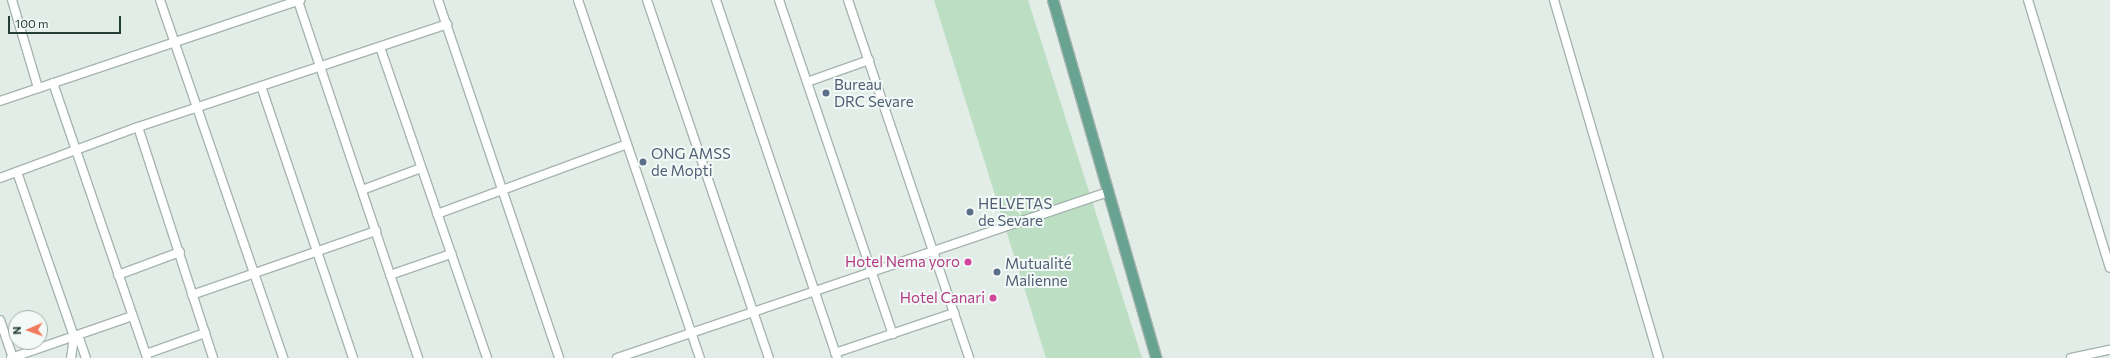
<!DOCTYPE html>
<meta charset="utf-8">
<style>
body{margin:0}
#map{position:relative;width:2110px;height:358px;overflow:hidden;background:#e3ede8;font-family:Commissioner,sans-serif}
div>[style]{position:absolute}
.green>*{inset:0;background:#bcdec3}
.roads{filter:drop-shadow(1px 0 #a6b5af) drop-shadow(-1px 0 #a6b5af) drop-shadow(0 1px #a6b5af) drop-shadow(0 -1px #a6b5af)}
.minor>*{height:8px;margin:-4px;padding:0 4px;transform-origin:4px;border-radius:4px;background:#fff}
.major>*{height:10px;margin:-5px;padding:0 5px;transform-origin:5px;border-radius:5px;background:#68a290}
.dots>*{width:11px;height:11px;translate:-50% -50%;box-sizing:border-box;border:2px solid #f3f9f6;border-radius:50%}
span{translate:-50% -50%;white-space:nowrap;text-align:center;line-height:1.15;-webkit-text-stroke:4px #f3f9f6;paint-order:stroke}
.service-label{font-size:15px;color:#4e5e75}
.left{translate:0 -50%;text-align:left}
.hotel-label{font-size:15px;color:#b23c85}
.right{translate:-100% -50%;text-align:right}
.north{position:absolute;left:8px;top:310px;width:40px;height:40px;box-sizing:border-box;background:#f3f9f6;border:1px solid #a0aea9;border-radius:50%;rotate:268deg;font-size:11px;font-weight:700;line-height:16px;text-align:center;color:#233e35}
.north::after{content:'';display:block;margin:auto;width:14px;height:18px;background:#f1795d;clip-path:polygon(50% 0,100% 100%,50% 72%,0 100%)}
.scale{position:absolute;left:8px;top:16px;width:113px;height:18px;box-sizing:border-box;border:2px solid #233e35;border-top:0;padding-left:5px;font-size:12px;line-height:14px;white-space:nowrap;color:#233e35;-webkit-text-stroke:3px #f3f9f6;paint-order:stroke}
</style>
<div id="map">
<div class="green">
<i style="clip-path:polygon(934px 0,1028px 0,1142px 358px,1046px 358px)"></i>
</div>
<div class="roads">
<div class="minor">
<i style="left:12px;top:0;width:92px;rotate:73.5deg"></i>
<i style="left:160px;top:0;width:379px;rotate:71deg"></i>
<i style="left:438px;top:0;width:378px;rotate:71.3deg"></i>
<i style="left:578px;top:0;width:378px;rotate:71.2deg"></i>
<i style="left:647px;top:0;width:378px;rotate:71.2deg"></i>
<i style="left:716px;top:0;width:378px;rotate:71.3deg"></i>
<i style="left:779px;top:0;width:353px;rotate:71.2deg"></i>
<i style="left:848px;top:0;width:378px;rotate:71.3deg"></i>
<i style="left:1554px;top:0;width:373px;rotate:73.7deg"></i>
<i style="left:2028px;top:0;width:280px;rotate:73deg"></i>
<i style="left:298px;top:1px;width:377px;rotate:71.4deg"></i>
<i style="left:380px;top:47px;width:329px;rotate:71deg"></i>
<i style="left:807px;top:82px;width:66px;rotate:-19.5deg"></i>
<i style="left:53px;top:83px;width:291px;rotate:71.1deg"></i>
<i style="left:261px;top:86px;width:287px;rotate:71.3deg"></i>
<i style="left:0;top:101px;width:317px;rotate:-18.6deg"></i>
<i style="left:138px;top:127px;width:243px;rotate:72deg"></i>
<i style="left:17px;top:172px;width:175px;rotate:70.9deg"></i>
<i style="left:74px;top:337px;width:21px;rotate:98deg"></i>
<i style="left:0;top:178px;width:147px;rotate:-20.3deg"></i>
<i style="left:138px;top:127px;width:326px;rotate:-18.4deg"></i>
<i style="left:362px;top:190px;width:63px;rotate:-20.4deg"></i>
<i style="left:437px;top:214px;width:202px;rotate:-20.2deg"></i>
<i style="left:118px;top:275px;width:66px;rotate:-20.4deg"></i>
<i style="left:390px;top:275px;width:65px;rotate:-19deg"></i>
<i style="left:192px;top:295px;width:195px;rotate:-19.2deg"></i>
<i style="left:0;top:320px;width:40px;rotate:71.1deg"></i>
<i style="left:78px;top:335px;width:24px;rotate:71deg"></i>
<i style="left:835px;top:353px;width:126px;rotate:-18.6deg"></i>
<i style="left:146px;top:354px;width:63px;rotate:-19.6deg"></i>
<i style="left:11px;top:358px;width:128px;rotate:-19.1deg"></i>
<i style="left:617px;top:358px;width:518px;rotate:-18.68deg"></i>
<i style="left:2071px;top:358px;width:40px;rotate:-12deg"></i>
</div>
<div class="major">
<i style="left:1053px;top:0;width:373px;rotate:73.9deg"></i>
</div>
</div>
<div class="dots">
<i style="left:826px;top:93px;background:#5c6f8a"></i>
<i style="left:643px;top:162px;background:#5c6f8a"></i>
<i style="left:970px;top:212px;background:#5c6f8a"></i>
<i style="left:968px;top:262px;background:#d1479c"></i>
<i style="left:997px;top:272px;background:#5c6f8a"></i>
<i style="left:993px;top:298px;background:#d1479c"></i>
</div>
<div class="service-label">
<span class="left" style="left:834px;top:93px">Bureau<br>DRC Sevare</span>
<span class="left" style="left:651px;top:162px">ONG AMSS<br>de Mopti</span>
<span class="left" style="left:978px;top:212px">HELVETAS<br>de Sevare</span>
<span class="left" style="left:1005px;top:272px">Mutualité<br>Malienne</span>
</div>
<div class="hotel-label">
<span class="right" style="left:960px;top:262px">Hotel Nema yoro</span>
<span class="right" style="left:985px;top:298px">Hotel Canari</span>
</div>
<div class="north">N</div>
<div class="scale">100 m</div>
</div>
